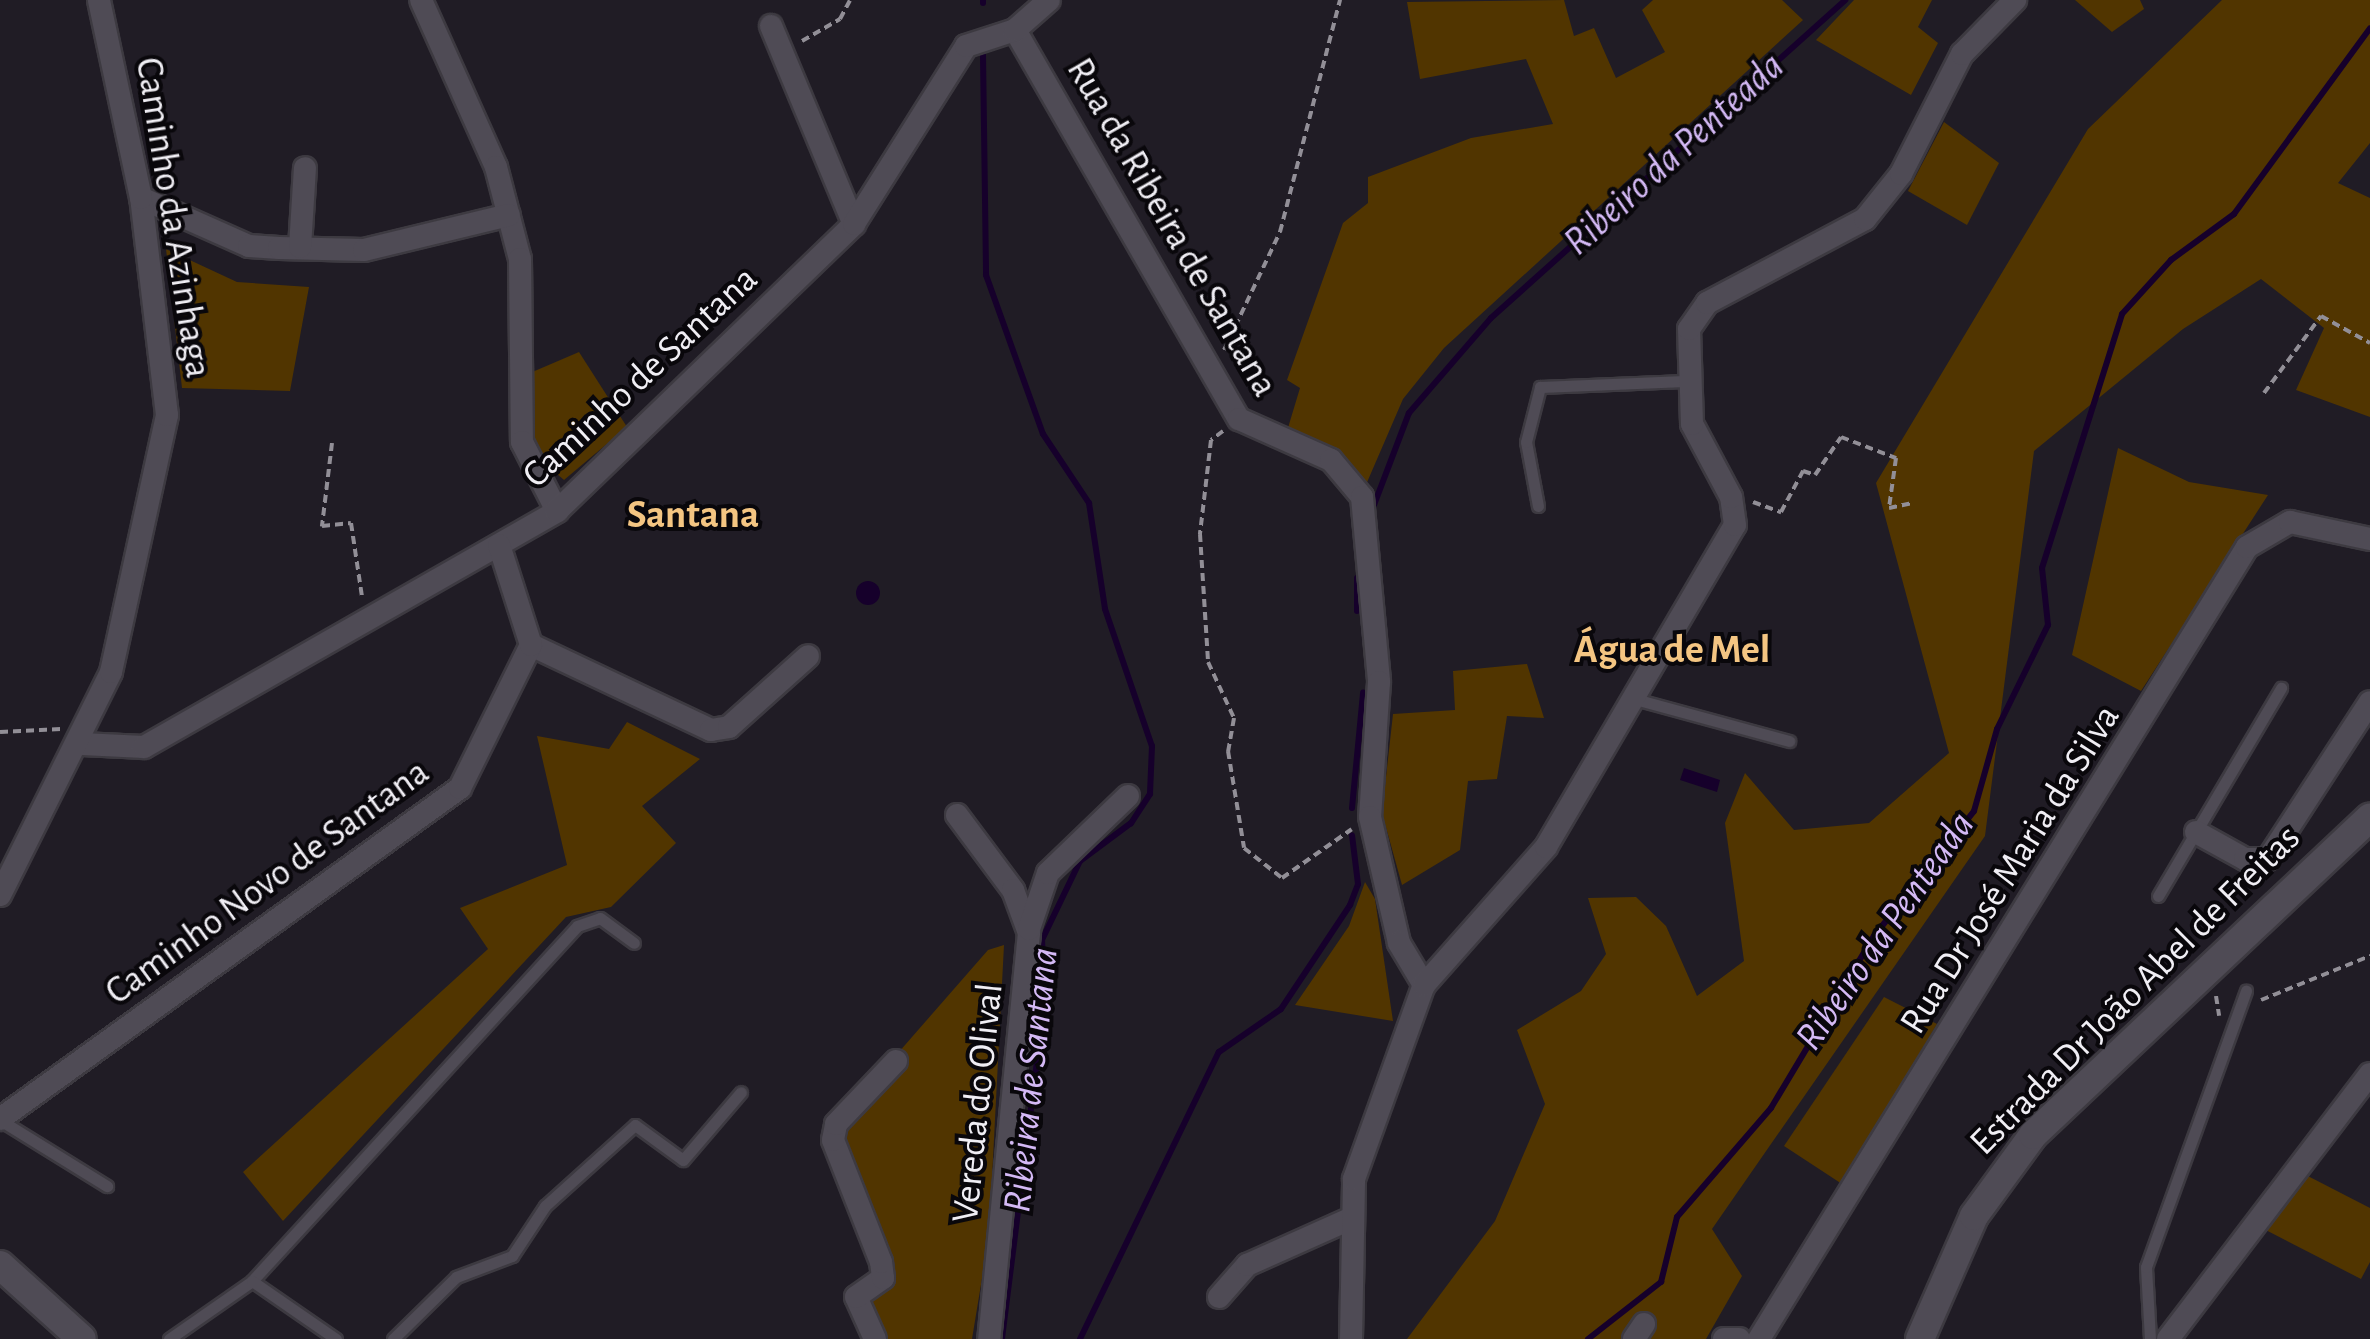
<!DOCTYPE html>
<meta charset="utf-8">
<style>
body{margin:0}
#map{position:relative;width:2370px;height:1339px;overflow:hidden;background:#201c25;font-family:"Alegreya Sans",sans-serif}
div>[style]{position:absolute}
.green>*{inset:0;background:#513500}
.water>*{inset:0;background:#16002b}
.round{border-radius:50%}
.stream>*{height:6px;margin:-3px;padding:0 3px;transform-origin:3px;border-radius:3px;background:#16002b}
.path>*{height:4px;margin-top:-2px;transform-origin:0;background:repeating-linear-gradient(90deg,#928f97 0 8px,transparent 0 13px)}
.roads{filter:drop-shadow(2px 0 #3d3a41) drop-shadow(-2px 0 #3d3a41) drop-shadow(0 2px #3d3a41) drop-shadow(0 -2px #3d3a41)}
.service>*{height:11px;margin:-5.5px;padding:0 5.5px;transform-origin:5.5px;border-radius:5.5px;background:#4f4b55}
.minor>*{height:22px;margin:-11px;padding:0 11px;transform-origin:11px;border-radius:11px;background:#4f4b55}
.tertiary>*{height:28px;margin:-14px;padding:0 14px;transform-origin:14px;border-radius:14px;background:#4f4b55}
span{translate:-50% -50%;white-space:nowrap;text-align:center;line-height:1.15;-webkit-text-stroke:8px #09070b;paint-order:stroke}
.street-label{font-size:38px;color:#f0eef4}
.water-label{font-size:40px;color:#d4b9f5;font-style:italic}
.neighbourhood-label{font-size:40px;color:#f4c582;font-weight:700}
</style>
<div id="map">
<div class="green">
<i style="clip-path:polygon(1564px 0,1574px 36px,1594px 28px,1616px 78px,1665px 52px,1642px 10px,1653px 0,1782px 0,1803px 20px,1444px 348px,1403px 399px,1365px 487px,1287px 431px,1300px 388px,1287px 380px,1343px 223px,1368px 203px,1368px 177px,1471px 138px,1553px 124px,1526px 59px,1420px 79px,1407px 2px)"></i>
<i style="clip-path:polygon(1854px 0,1932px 0,1918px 27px,1938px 43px,1911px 95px,1816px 40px)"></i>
<i style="clip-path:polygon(2075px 0,2140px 0,2144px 9px,2112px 32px)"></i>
<i style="clip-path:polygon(2222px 0,2370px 0,2370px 143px,2338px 183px,2370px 198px,2370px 417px,2296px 390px,2324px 328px,2261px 279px,2183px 329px,2034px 451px,1985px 836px,1712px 1229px,1742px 1276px,1706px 1339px,1407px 1339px,1495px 1221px,1545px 1104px,1517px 1030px,1581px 991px,1606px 954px,1588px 898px,1636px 897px,1666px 926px,1697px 996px,1744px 961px,1725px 823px,1745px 773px,1794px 830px,1869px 823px,1949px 753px,1876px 483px,2088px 129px)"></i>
<i style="clip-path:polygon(1944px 122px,1999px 163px,1967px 225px,1908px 191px)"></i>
<i style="clip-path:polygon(166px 249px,237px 282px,309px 287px,290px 391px,182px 388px)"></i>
<i style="clip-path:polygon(579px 352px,627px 427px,564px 480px,543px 462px,532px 433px,530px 373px)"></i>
<i style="clip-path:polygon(2118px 448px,2189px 482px,2268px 495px,2141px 691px,2072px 655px)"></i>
<i style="clip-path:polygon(1527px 664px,1544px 718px,1507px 716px,1497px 779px,1468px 781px,1460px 850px,1402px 885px,1382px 813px,1393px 714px,1455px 710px,1453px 671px)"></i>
<i style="clip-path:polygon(627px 722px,700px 759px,642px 806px,676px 843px,611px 907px,566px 917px,283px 1221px,243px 1172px,488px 949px,460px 908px,567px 865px,537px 736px,609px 749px)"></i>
<i style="clip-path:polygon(1365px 882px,1375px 899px,1393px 1021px,1295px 1005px,1349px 926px)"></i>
<i style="clip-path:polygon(1004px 945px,989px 1236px,972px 1339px,875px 1339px,856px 1297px,883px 1278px,836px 1124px,988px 950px)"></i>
<i style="clip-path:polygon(1884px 997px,1937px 1024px,1842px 1184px,1784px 1146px)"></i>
<i style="clip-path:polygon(2302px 1173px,2370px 1208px,2370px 1262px,2361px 1279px,2258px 1226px)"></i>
</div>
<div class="water">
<i class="round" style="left:856px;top:581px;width:24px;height:24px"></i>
<i style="clip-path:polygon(1684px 768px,1720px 780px,1717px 792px,1680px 780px)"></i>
</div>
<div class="stream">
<i style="left:983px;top:3px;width:3px;rotate:-90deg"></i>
<i style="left:983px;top:55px;width:220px;rotate:89.2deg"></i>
<i style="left:986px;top:275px;width:169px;rotate:70.3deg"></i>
<i style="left:1043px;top:434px;width:83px;rotate:56.3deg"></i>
<i style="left:1089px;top:503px;width:107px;rotate:81.4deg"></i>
<i style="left:1105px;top:609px;width:145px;rotate:71.1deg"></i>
<i style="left:1152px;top:746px;width:48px;rotate:92.4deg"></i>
<i style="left:1150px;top:794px;width:35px;rotate:123deg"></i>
<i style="left:1131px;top:823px;width:64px;rotate:143.3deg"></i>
<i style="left:1080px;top:861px;width:88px;rotate:115.7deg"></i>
<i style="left:1042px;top:940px;width:58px;rotate:87deg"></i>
<i style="left:1045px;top:998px;width:344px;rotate:97.2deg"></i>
<i style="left:1374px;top:505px;width:98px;rotate:-69.2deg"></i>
<i style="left:1409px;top:413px;width:125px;rotate:-49.2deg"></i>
<i style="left:1491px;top:318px;width:476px;rotate:-41.9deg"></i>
<i style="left:1357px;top:611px;width:33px;rotate:-90deg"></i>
<i style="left:1352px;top:808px;width:116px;rotate:-84.5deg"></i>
<i style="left:1080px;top:1339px;width:319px;rotate:-64.2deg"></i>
<i style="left:1219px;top:1052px;width:75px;rotate:-34.7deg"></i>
<i style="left:1281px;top:1009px;width:125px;rotate:-56.4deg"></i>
<i style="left:1350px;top:905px;width:22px;rotate:-69deg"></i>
<i style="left:1358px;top:884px;width:49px;rotate:-97deg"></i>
<i style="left:1588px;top:1339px;width:93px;rotate:-38deg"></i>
<i style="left:1661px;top:1282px;width:67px;rotate:-76.2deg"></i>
<i style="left:1677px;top:1217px;width:144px;rotate:-49.2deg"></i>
<i style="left:1771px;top:1108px;width:200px;rotate:-59.1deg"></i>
<i style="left:1874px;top:936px;width:160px;rotate:-51.3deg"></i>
<i style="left:1974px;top:811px;width:85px;rotate:-74.3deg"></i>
<i style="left:1997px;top:729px;width:116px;rotate:-63.9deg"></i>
<i style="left:2048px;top:625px;width:57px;rotate:-96deg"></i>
<i style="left:2042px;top:568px;width:266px;rotate:-72.5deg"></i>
<i style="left:2122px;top:314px;width:73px;rotate:-47.8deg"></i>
<i style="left:2171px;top:260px;width:78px;rotate:-36.1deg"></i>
<i style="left:2234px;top:214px;width:230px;rotate:-53.8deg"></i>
</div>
<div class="path">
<i style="left:802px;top:41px;width:44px;rotate:-30.1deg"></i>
<i style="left:840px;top:19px;width:21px;rotate:-62deg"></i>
<i style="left:1224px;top:350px;width:131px;rotate:-64.6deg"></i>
<i style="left:1280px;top:232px;width:240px;rotate:-75.5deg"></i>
<i style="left:2264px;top:393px;width:96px;rotate:-53.5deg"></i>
<i style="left:2321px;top:316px;width:56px;rotate:28.9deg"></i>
<i style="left:1223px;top:431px;width:15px;rotate:143deg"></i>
<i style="left:1211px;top:440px;width:95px;rotate:96.7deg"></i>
<i style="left:1200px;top:534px;width:128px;rotate:86.4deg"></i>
<i style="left:1208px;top:662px;width:62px;rotate:65.1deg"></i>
<i style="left:1234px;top:718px;width:34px;rotate:100deg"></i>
<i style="left:1228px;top:751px;width:98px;rotate:80.6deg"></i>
<i style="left:1244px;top:848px;width:48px;rotate:38.3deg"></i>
<i style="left:1282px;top:878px;width:85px;rotate:-35deg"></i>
<i style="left:332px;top:443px;width:84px;rotate:96.9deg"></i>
<i style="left:322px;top:526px;width:29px;rotate:-6deg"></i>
<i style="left:351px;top:523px;width:75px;rotate:81.5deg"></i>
<i style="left:1753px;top:502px;width:30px;rotate:20deg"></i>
<i style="left:1781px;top:512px;width:47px;rotate:-61.8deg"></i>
<i style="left:1803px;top:471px;width:13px;rotate:18deg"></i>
<i style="left:1815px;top:475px;width:46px;rotate:-55.6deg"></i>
<i style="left:1841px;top:437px;width:59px;rotate:20.9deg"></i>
<i style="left:1896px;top:458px;width:50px;rotate:98deg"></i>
<i style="left:1889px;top:508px;width:24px;rotate:-12deg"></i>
<i style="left:0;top:732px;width:61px;rotate:-2.8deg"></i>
<i style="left:2216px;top:996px;width:20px;rotate:81deg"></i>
<i style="left:2261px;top:1000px;width:118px;rotate:-22deg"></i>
</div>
<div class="roads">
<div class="service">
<i style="left:1538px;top:506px;width:65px;rotate:-100.6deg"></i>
<i style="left:1526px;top:442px;width:57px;rotate:-75.7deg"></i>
<i style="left:1540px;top:387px;width:145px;rotate:-2.4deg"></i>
<i style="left:1631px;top:698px;width:164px;rotate:15.2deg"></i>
<i style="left:2158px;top:896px;width:242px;rotate:-59.4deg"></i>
<i style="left:0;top:1120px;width:126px;rotate:31.7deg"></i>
<i style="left:252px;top:1281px;width:481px;rotate:-47.5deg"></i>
<i style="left:577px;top:926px;width:24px;rotate:-19deg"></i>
<i style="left:600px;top:918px;width:42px;rotate:36.3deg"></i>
<i style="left:169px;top:1339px;width:101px;rotate:-34.9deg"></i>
<i style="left:252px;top:1281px;width:102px;rotate:34.6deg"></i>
<i style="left:393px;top:1339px;width:88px;rotate:-44.5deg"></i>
<i style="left:456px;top:1277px;width:60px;rotate:-20.6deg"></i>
<i style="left:512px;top:1256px;width:60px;rotate:-56.6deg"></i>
<i style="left:545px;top:1206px;width:121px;rotate:-42deg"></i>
<i style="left:635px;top:1125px;width:59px;rotate:36.1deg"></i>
<i style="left:683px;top:1160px;width:89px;rotate:-49.5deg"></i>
<i style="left:2150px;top:1339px;width:72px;rotate:-93.2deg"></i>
<i style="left:2146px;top:1267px;width:294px;rotate:-70.1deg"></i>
</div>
<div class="minor">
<i style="left:421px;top:0;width:183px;rotate:65.8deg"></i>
<i style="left:496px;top:167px;width:95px;rotate:75.4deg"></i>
<i style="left:520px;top:259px;width:183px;rotate:89.4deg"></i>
<i style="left:522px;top:442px;width:77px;rotate:63.1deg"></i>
<i style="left:771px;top:26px;width:215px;rotate:67.3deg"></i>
<i style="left:1015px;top:30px;width:449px;rotate:60.1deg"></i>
<i style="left:1239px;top:419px;width:101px;rotate:24deg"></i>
<i style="left:1331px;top:460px;width:48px;rotate:50deg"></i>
<i style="left:1362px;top:497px;width:186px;rotate:84.7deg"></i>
<i style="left:1379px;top:682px;width:135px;rotate:93.8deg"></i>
<i style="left:1370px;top:817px;width:129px;rotate:77deg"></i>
<i style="left:1399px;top:943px;width:49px;rotate:59.2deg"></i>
<i style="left:141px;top:198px;width:118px;rotate:24deg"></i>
<i style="left:249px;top:246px;width:30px;rotate:4deg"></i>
<i style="left:279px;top:248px;width:85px;rotate:1.3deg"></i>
<i style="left:364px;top:250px;width:149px;rotate:-13.6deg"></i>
<i style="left:300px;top:247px;width:79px;rotate:-86.4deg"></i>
<i style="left:531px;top:645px;width:199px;rotate:25.3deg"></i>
<i style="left:711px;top:730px;width:18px;rotate:-9deg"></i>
<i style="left:729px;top:727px;width:106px;rotate:-41.9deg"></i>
<i style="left:82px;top:744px;width:62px;rotate:2.8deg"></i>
<i style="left:144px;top:747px;width:476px;rotate:-29.7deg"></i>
<i style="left:557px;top:511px;width:413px;rotate:-44deg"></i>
<i style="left:854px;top:224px;width:210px;rotate:-57.8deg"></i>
<i style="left:966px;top:46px;width:52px;rotate:-18.1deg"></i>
<i style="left:1015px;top:30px;width:45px;rotate:-41.4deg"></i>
<i style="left:957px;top:815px;width:94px;rotate:53.3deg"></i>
<i style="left:1013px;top:890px;width:46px;rotate:69.6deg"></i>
<i style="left:1029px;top:933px;width:408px;rotate:95.6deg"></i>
<i style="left:2196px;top:832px;width:56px;rotate:28.9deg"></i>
<i style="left:2245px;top:859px;width:23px"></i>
<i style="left:2268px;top:859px;width:187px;rotate:-57deg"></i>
<i style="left:0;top:895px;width:249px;rotate:-63.5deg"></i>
<i style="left:111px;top:672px;width:263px;rotate:-77.7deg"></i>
<i style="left:167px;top:415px;width:219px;rotate:-96.8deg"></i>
<i style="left:141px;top:198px;width:202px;rotate:-102deg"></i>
<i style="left:1029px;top:929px;width:59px;rotate:-71.3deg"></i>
<i style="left:1048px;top:873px;width:111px;rotate:-43.9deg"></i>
<i style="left:0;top:1119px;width:567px;rotate:-35.74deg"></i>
<i style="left:460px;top:788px;width:160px;rotate:-63.6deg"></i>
<i style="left:531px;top:645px;width:105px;rotate:-107.7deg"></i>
<i style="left:1219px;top:1297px;width:43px;rotate:-48.8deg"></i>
<i style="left:1247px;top:1265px;width:113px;rotate:-24.1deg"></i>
<i style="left:875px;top:1339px;width:46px;rotate:-114.3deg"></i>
<i style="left:856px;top:1297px;width:33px;rotate:-35deg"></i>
<i style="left:883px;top:1278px;width:16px;rotate:-97deg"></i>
<i style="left:881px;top:1262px;width:131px;rotate:-111.5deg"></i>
<i style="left:833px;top:1140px;width:16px;rotate:-79deg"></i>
<i style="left:836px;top:1124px;width:87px;rotate:-46.4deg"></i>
<i style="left:1351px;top:1339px;width:160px;rotate:-88.9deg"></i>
<i style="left:1354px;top:1179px;width:206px;rotate:-70.2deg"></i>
<i style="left:1424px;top:985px;width:184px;rotate:-48.5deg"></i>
<i style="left:1546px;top:847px;width:373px;rotate:-59.6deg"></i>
<i style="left:1735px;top:525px;width:28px;rotate:-98deg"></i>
<i style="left:1731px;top:497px;width:83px;rotate:-118.1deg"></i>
<i style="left:1692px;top:424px;width:95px;rotate:-91.8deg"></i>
<i style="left:1689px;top:329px;width:32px;rotate:-55deg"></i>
<i style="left:1707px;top:303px;width:179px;rotate:-28deg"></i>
<i style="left:1865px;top:219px;width:58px;rotate:-51.3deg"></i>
<i style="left:1901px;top:174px;width:135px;rotate:-63.1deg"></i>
<i style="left:1962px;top:54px;width:76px;rotate:-45.5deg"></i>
<i style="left:1634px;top:1339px;width:18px;rotate:-56deg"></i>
<i style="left:1724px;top:1339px;width:15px"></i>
<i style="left:1759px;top:1339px;width:930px;rotate:-58.36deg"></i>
<i style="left:2247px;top:547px;width:50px;rotate:-30.2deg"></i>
<i style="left:2290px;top:522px;width:82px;rotate:12deg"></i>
<i style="left:2168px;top:1339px;width:333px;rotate:-52.7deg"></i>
</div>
<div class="tertiary">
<i style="left:0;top:1265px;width:110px;rotate:42.1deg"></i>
<i style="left:1920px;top:1339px;width:134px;rotate:-66.3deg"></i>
<i style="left:1974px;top:1216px;width:100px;rotate:-53.9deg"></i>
<i style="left:2033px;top:1135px;width:463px;rotate:-43.3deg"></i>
</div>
</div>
<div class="street-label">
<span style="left:172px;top:218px;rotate:81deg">Caminho da Azinhaga</span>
<span style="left:1171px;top:228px;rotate:60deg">Rua da Ribeira de Santana</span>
<span style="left:641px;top:378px;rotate:-43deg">Caminho de Santana</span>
<span style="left:2011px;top:870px;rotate:-58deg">Rua Dr José Maria da Silva</span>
<span style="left:268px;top:883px;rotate:-36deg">Caminho Novo de Santana</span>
<span style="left:2136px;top:991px;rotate:-45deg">Estrada Dr João Abel de Freitas</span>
<span style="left:979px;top:1103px;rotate:-84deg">Vereda do Olival</span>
</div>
<div class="water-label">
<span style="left:1674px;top:154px;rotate:-42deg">Ribeiro da Penteada</span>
<span style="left:1885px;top:931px;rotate:-55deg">Ribeiro da Penteada</span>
<span style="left:1031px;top:1080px;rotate:-84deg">Ribeira de Santana</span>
</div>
<div class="neighbourhood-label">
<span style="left:693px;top:515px">Santana</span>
<span style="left:1672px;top:650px">Água de Mel</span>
</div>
</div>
